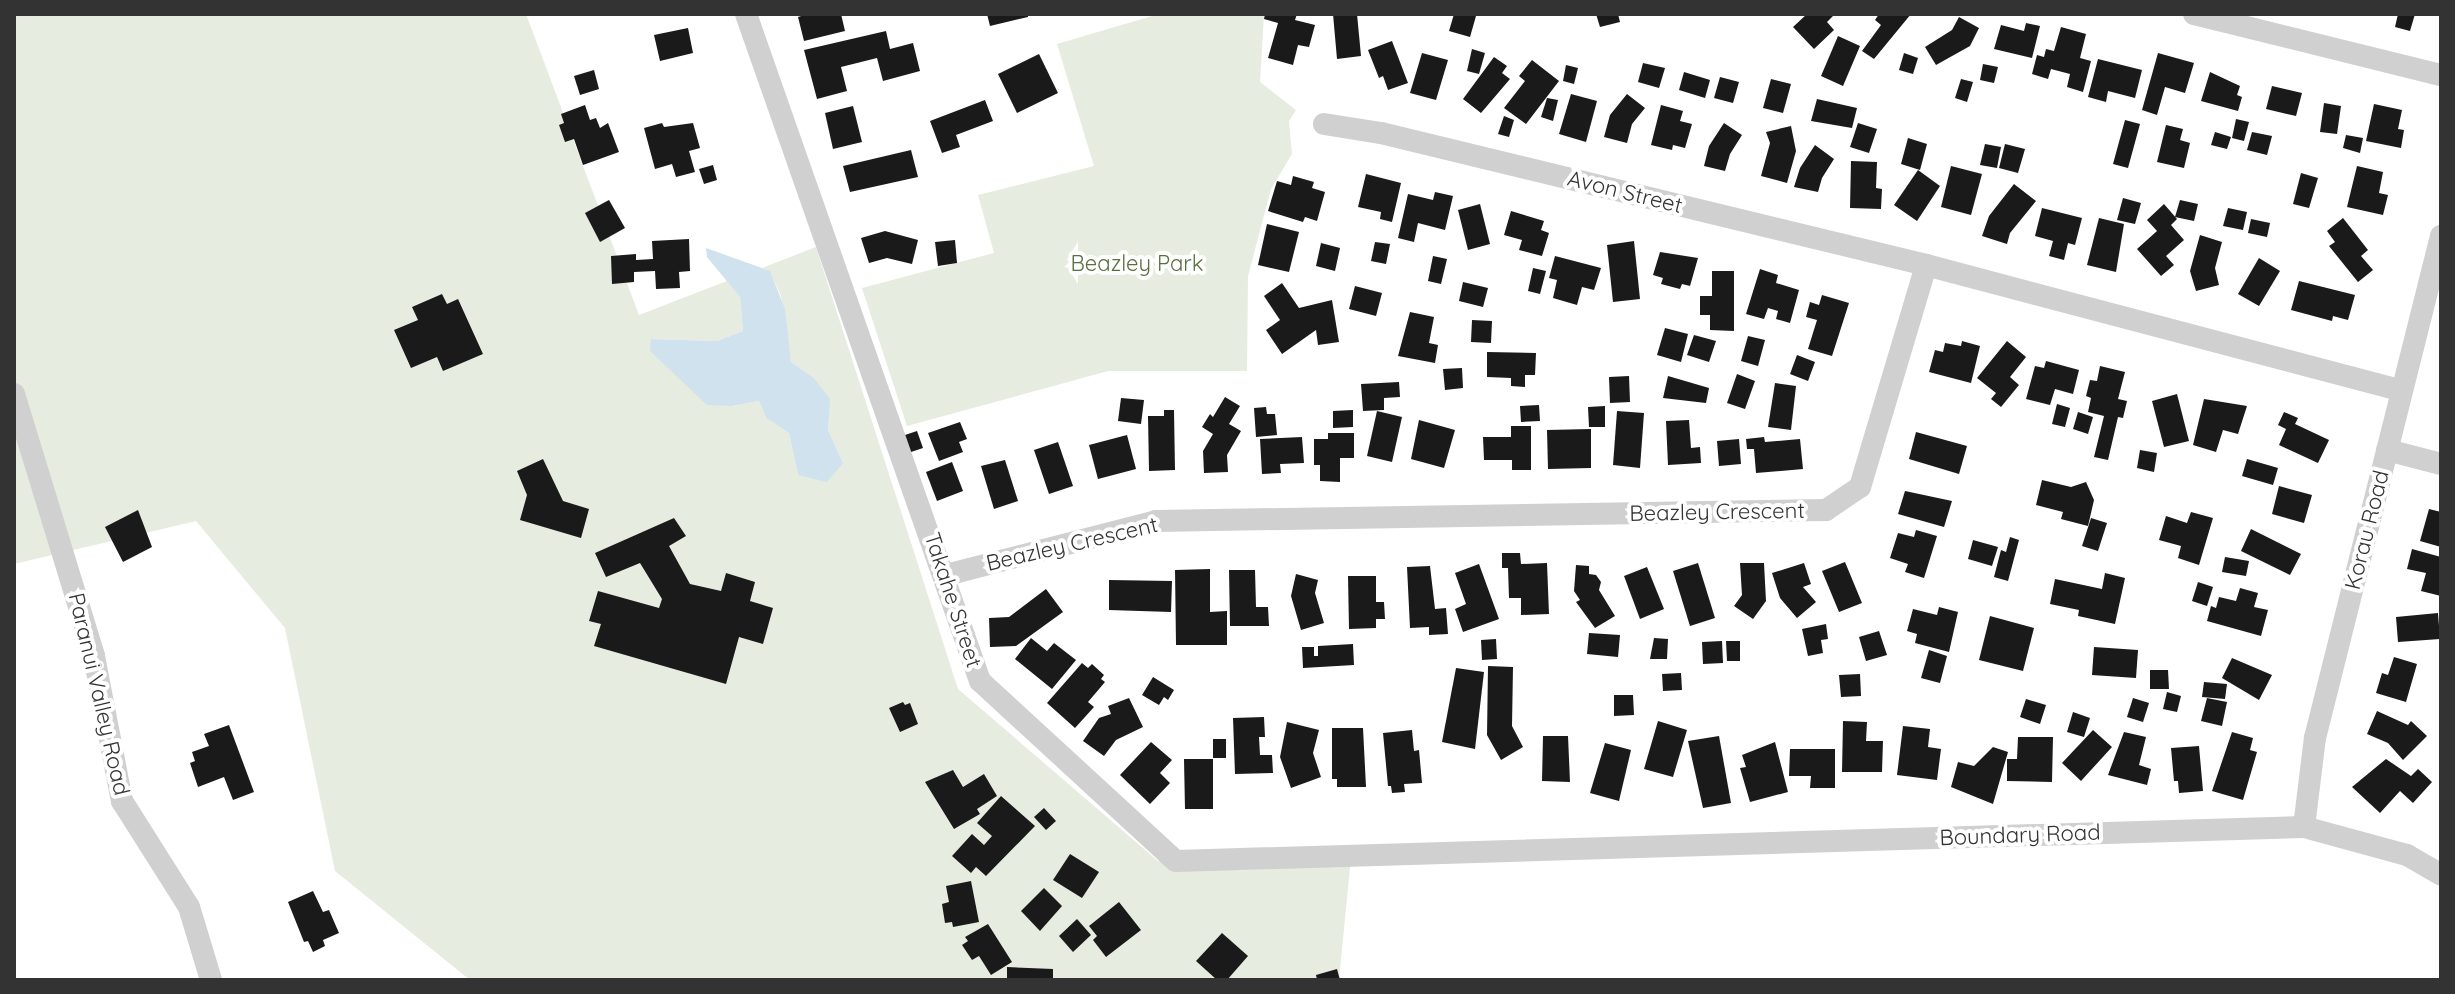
<!DOCTYPE html>
<style>
body{margin:0}
#map{position:relative;width:2455px;height:994px;overflow:hidden;background:#fff;font-family:Quicksand,sans-serif}
div>[style]{position:absolute}
.green>*{inset:0;background:#e6ecdf}
.water>*{inset:0;background:#cfe2ee}
.building>*{inset:0;background:#1a1a1a}
.minor>*{height:22px;margin:-11px;padding:0 11px;transform-origin:11px;border-radius:11px;background:#d0d0d0}
span{translate:-50% -50%;white-space:nowrap;text-align:center;line-height:1.15;-webkit-text-stroke:8px #fff;paint-order:stroke}
.street-label{font-size:22px;color:#333}
.park-label{font-size:22px;color:#56703f}
.frame{position:absolute;inset:0;border:16px solid #333;pointer-events:none}
</style>
<div id="map">
<div class="green">
<i style="clip-path:polygon(14px 14px,526px 14px,639px 315px,727px 281px,740px 297px,743px 331px,717px 341px,651px 339px,732px 406px,759px 401px,766px 418px,789px 433px,798px 475px,843px 463px,828px 430px,829px 399px,814px 378px,791px 362px,781px 296px,770px 272px,762px 268px,816px 247px,958px 689px,1158px 861px,1351px 857px,1339px 980px,470px 980px,335px 871px,285px 628px,196px 521px,14px 564px)"></i>
<i style="clip-path:polygon(1159px 14px,1264px 14px,1260px 82px,1296px 110px,1289px 121px,1292px 154px,1271px 189px,1248px 276px,1247px 371px,1108px 371px,907px 426px,862px 288px,994px 253px,978px 195px,1094px 166px,1057px 44px)"></i>
</div>
<div class="water">
<i style="clip-path:polygon(706px 248px,770px 271px,785px 309px,791px 362px,814px 378px,830px 399px,828px 430px,843px 463px,827px 482px,798px 475px,789px 433px,766px 418px,759px 401px,732px 406px,707px 405px,650px 351px,651px 339px,717px 341px,743px 331px,740px 297px,707px 257px)"></i>
</div>
<div class="building">
<i style="clip-path:polygon(808px 14px,841px 14px,845px 31px,804px 41px,798px 17px)"></i>
<i style="clip-path:polygon(987px 14px,1028px 14px,1028px 17px,990px 26px)"></i>
<i style="clip-path:polygon(1265px 14px,1297px 14px,1295px 20px,1315px 25px,1309px 47px,1298px 45px,1293px 65px,1268px 58px,1278px 23px,1264px 19px)"></i>
<i style="clip-path:polygon(1333px 14px,1357px 14px,1361px 56px,1337px 59px)"></i>
<i style="clip-path:polygon(1454px 14px,1476px 16px,1470px 37px,1449px 31px)"></i>
<i style="clip-path:polygon(1596px 14px,1618px 14px,1620px 22px,1600px 27px)"></i>
<i style="clip-path:polygon(1807px 14px,1835px 14px,1827px 22px,1834px 30px,1814px 49px,1793px 27px)"></i>
<i style="clip-path:polygon(1879px 14px,1911px 14px,1874px 59px,1862px 51px,1881px 25px,1875px 20px)"></i>
<i style="clip-path:polygon(2398px 14px,2415px 14px,2410px 31px,2395px 27px)"></i>
<i style="clip-path:polygon(1959px 17px,1979px 28px,1970px 46px,1936px 65px,1925px 47px,1952px 30px)"></i>
<i style="clip-path:polygon(2026px 23px,2040px 26px,2032px 58px,1994px 49px,2001px 25px,2024px 31px)"></i>
<i style="clip-path:polygon(2061px 27px,2086px 34px,2080px 58px,2091px 61px,2083px 92px,2067px 87px,2070px 74px,2051px 69px,2048px 79px,2032px 74px,2037px 55px,2044px 57px,2046px 49px,2054px 51px)"></i>
<i style="clip-path:polygon(688px 28px,693px 53px,660px 61px,654px 35px)"></i>
<i style="clip-path:polygon(886px 31px,890px 49px,913px 43px,920px 71px,883px 81px,877px 58px,841px 67px,847px 91px,817px 99px,804px 50px)"></i>
<i style="clip-path:polygon(1838px 36px,1860px 46px,1843px 86px,1821px 76px)"></i>
<i style="clip-path:polygon(1392px 41px,1408px 83px,1388px 90px,1383px 76px,1379px 78px,1368px 50px)"></i>
<i style="clip-path:polygon(1472px 49px,1485px 53px,1479px 74px,1467px 71px)"></i>
<i style="clip-path:polygon(1422px 53px,1448px 60px,1436px 100px,1410px 93px)"></i>
<i style="clip-path:polygon(1904px 53px,1918px 58px,1913px 74px,1899px 70px)"></i>
<i style="clip-path:polygon(2158px 53px,2194px 63px,2185px 93px,2165px 87px,2157px 115px,2142px 110px)"></i>
<i style="clip-path:polygon(1039px 54px,1058px 93px,1017px 113px,998px 74px)"></i>
<i style="clip-path:polygon(1494px 57px,1507px 66px,1502px 73px,1510px 79px,1481px 113px,1463px 99px)"></i>
<i style="clip-path:polygon(2098px 59px,2142px 70px,2135px 98px,2108px 91px,2106px 102px,2088px 97px)"></i>
<i style="clip-path:polygon(1532px 60px,1559px 81px,1526px 124px,1504px 108px,1525px 81px,1519px 76px)"></i>
<i style="clip-path:polygon(1643px 63px,1665px 68px,1659px 88px,1638px 82px)"></i>
<i style="clip-path:polygon(1983px 64px,1998px 67px,1994px 83px,1980px 80px)"></i>
<i style="clip-path:polygon(1566px 65px,1578px 68px,1574px 84px,1563px 81px)"></i>
<i style="clip-path:polygon(594px 70px,599px 89px,580px 95px,574px 76px)"></i>
<i style="clip-path:polygon(1684px 72px,1710px 80px,1705px 98px,1679px 90px)"></i>
<i style="clip-path:polygon(2210px 72px,2240px 86px,2237px 95px,2242px 97px,2238px 111px,2201px 101px)"></i>
<i style="clip-path:polygon(1720px 77px,1739px 82px,1733px 103px,1714px 98px)"></i>
<i style="clip-path:polygon(1771px 79px,1791px 84px,1783px 113px,1763px 108px)"></i>
<i style="clip-path:polygon(1961px 79px,1973px 82px,1967px 102px,1955px 98px)"></i>
<i style="clip-path:polygon(2272px 86px,2302px 93px,2296px 116px,2266px 109px)"></i>
<i style="clip-path:polygon(1571px 94px,1597px 101px,1586px 142px,1559px 134px)"></i>
<i style="clip-path:polygon(1627px 94px,1645px 108px,1632px 124px,1627px 143px,1604px 137px,1610px 115px)"></i>
<i style="clip-path:polygon(1547px 98px,1558px 100px,1553px 121px,1541px 117px)"></i>
<i style="clip-path:polygon(1817px 99px,1857px 108px,1852px 128px,1811px 121px)"></i>
<i style="clip-path:polygon(985px 100px,993px 121px,956px 135px,960px 147px,942px 153px,930px 121px)"></i>
<i style="clip-path:polygon(2324px 103px,2341px 106px,2337px 134px,2320px 132px)"></i>
<i style="clip-path:polygon(2374px 104px,2402px 110px,2398px 129px,2404px 130px,2401px 148px,2366px 141px)"></i>
<i style="clip-path:polygon(585px 105px,590px 120px,596px 118px,600px 128px,608px 123px,619px 152px,583px 165px,574px 139px,565px 142px,559px 125px,564px 123px,561px 114px)"></i>
<i style="clip-path:polygon(1661px 105px,1683px 111px,1680px 121px,1692px 124px,1685px 148px,1673px 145px,1672px 150px,1651px 145px)"></i>
<i style="clip-path:polygon(853px 106px,862px 142px,833px 149px,825px 113px)"></i>
<i style="clip-path:polygon(1504px 116px,1514px 120px,1509px 137px,1498px 134px)"></i>
<i style="clip-path:polygon(2236px 119px,2249px 122px,2244px 141px,2232px 138px)"></i>
<i style="clip-path:polygon(2125px 120px,2140px 124px,2128px 168px,2113px 164px)"></i>
<i style="clip-path:polygon(662px 123px,664px 127px,693px 123px,700px 148px,689px 151px,695px 172px,676px 177px,672px 164px,655px 169px,644px 128px)"></i>
<i style="clip-path:polygon(1724px 123px,1742px 135px,1730px 154px,1725px 171px,1704px 166px,1709px 146px)"></i>
<i style="clip-path:polygon(1858px 123px,1877px 129px,1869px 153px,1850px 147px)"></i>
<i style="clip-path:polygon(2166px 125px,2183px 129px,2180px 140px,2190px 143px,2184px 168px,2157px 162px)"></i>
<i style="clip-path:polygon(1791px 126px,1796px 151px,1787px 183px,1761px 176px,1770px 143px,1766px 132px)"></i>
<i style="clip-path:polygon(2215px 132px,2231px 137px,2227px 149px,2211px 145px)"></i>
<i style="clip-path:polygon(2252px 132px,2272px 136px,2267px 155px,2247px 150px)"></i>
<i style="clip-path:polygon(2346px 135px,2363px 138px,2360px 153px,2343px 148px)"></i>
<i style="clip-path:polygon(1908px 138px,1927px 144px,1920px 170px,1901px 164px)"></i>
<i style="clip-path:polygon(1985px 144px,2001px 147px,1997px 168px,1980px 165px)"></i>
<i style="clip-path:polygon(2005px 144px,2025px 149px,2018px 173px,1999px 168px)"></i>
<i style="clip-path:polygon(1815px 145px,1834px 159px,1822px 178px,1818px 192px,1794px 187px,1800px 168px)"></i>
<i style="clip-path:polygon(911px 150px,918px 177px,850px 192px,843px 166px)"></i>
<i style="clip-path:polygon(1851px 161px,1877px 162px,1876px 188px,1882px 189px,1881px 209px,1850px 208px)"></i>
<i style="clip-path:polygon(713px 165px,717px 180px,704px 184px,699px 169px)"></i>
<i style="clip-path:polygon(1951px 166px,1982px 174px,1971px 215px,1941px 207px)"></i>
<i style="clip-path:polygon(2357px 166px,2383px 172px,2379px 193px,2388px 195px,2383px 215px,2347px 207px)"></i>
<i style="clip-path:polygon(1918px 170px,1940px 186px,1917px 221px,1894px 205px)"></i>
<i style="clip-path:polygon(2301px 173px,2318px 178px,2309px 208px,2293px 204px)"></i>
<i style="clip-path:polygon(1366px 174px,1401px 183px,1392px 222px,1380px 219px,1381px 212px,1358px 207px)"></i>
<i style="clip-path:polygon(1293px 176px,1314px 182px,1312px 188px,1325px 192px,1317px 221px,1305px 217px,1303px 222px,1268px 211px,1277px 181px,1291px 185px)"></i>
<i style="clip-path:polygon(2014px 184px,2036px 201px,2010px 233px,2007px 244px,1982px 236px,1989px 216px)"></i>
<i style="clip-path:polygon(1435px 192px,1453px 196px,1445px 230px,1418px 223px,1414px 242px,1398px 238px,1408px 194px,1433px 200px)"></i>
<i style="clip-path:polygon(2123px 198px,2141px 203px,2135px 224px,2117px 220px)"></i>
<i style="clip-path:polygon(609px 200px,625px 228px,600px 242px,585px 213px)"></i>
<i style="clip-path:polygon(2180px 200px,2198px 204px,2194px 221px,2175px 217px)"></i>
<i style="clip-path:polygon(1480px 204px,1490px 244px,1468px 250px,1458px 210px)"></i>
<i style="clip-path:polygon(2164px 204px,2177px 219px,2171px 225px,2184px 240px,2166px 256px,2174px 265px,2161px 276px,2137px 249px,2157px 231px,2147px 220px)"></i>
<i style="clip-path:polygon(2042px 208px,2082px 218px,2075px 245px,2068px 243px,2064px 260px,2049px 256px,2053px 241px,2035px 236px)"></i>
<i style="clip-path:polygon(2228px 208px,2247px 212px,2243px 230px,2223px 226px)"></i>
<i style="clip-path:polygon(1511px 211px,1544px 221px,1541px 230px,1549px 233px,1542px 256px,1519px 250px,1522px 240px,1504px 235px)"></i>
<i style="clip-path:polygon(2099px 218px,2124px 224px,2116px 272px,2087px 265px)"></i>
<i style="clip-path:polygon(2343px 218px,2368px 250px,2361px 256px,2373px 270px,2358px 282px,2329px 246px,2335px 242px,2327px 231px)"></i>
<i style="clip-path:polygon(2251px 219px,2270px 223px,2267px 237px,2248px 233px)"></i>
<i style="clip-path:polygon(1267px 224px,1299px 232px,1289px 272px,1258px 265px)"></i>
<i style="clip-path:polygon(885px 231px,918px 240px,912px 264px,887px 258px,869px 263px,861px 238px)"></i>
<i style="clip-path:polygon(2200px 235px,2222px 242px,2215px 268px,2219px 285px,2196px 291px,2190px 271px)"></i>
<i style="clip-path:polygon(689px 239px,690px 271px,679px 272px,680px 288px,656px 289px,655px 271px,634px 272px,634px 282px,612px 284px,611px 256px,636px 254px,636px 260px,653px 259px,652px 241px)"></i>
<i style="clip-path:polygon(955px 240px,957px 263px,938px 266px,935px 242px)"></i>
<i style="clip-path:polygon(1634px 241px,1640px 299px,1613px 302px,1607px 245px)"></i>
<i style="clip-path:polygon(1375px 242px,1390px 244px,1386px 264px,1371px 261px)"></i>
<i style="clip-path:polygon(1321px 243px,1340px 248px,1335px 271px,1316px 266px)"></i>
<i style="clip-path:polygon(1660px 252px,1698px 258px,1690px 286px,1682px 284px,1680px 289px,1661px 284px,1663px 278px,1653px 275px)"></i>
<i style="clip-path:polygon(1433px 256px,1447px 259px,1441px 284px,1428px 281px)"></i>
<i style="clip-path:polygon(1555px 256px,1601px 268px,1594px 290px,1582px 287px,1577px 305px,1553px 298px,1557px 280px,1549px 278px)"></i>
<i style="clip-path:polygon(2259px 258px,2280px 271px,2259px 306px,2238px 294px)"></i>
<i style="clip-path:polygon(1533px 268px,1546px 271px,1540px 294px,1528px 291px)"></i>
<i style="clip-path:polygon(1760px 269px,1778px 275px,1776px 283px,1799px 290px,1790px 323px,1776px 319px,1778px 311px,1768px 308px,1764px 319px,1746px 314px)"></i>
<i style="clip-path:polygon(1712px 271px,1734px 271px,1734px 331px,1710px 330px,1710px 315px,1700px 315px,1700px 296px,1712px 296px)"></i>
<i style="clip-path:polygon(2299px 281px,2355px 295px,2348px 320px,2333px 316px,2332px 321px,2291px 310px)"></i>
<i style="clip-path:polygon(1463px 282px,1488px 288px,1483px 307px,1459px 301px)"></i>
<i style="clip-path:polygon(1282px 283px,1299px 308px,1332px 300px,1339px 342px,1318px 345px,1316px 330px,1282px 354px,1266px 330px,1280px 320px,1264px 296px)"></i>
<i style="clip-path:polygon(1355px 286px,1382px 293px,1376px 316px,1349px 309px)"></i>
<i style="clip-path:polygon(442px 294px,447px 304px,458px 299px,483px 354px,443px 371px,437px 357px,411px 368px,394px 330px,418px 320px,412px 307px)"></i>
<i style="clip-path:polygon(1822px 295px,1849px 303px,1832px 356px,1808px 349px,1817px 320px,1806px 317px,1810px 302px,1819px 305px)"></i>
<i style="clip-path:polygon(1410px 312px,1434px 317px,1429px 343px,1438px 345px,1435px 363px,1398px 356px)"></i>
<i style="clip-path:polygon(1472px 320px,1492px 321px,1491px 343px,1471px 342px)"></i>
<i style="clip-path:polygon(1665px 328px,1688px 334px,1681px 362px,1657px 355px)"></i>
<i style="clip-path:polygon(1694px 335px,1716px 341px,1709px 362px,1687px 355px)"></i>
<i style="clip-path:polygon(1748px 336px,1765px 340px,1758px 366px,1741px 361px)"></i>
<i style="clip-path:polygon(1962px 341px,1980px 346px,1971px 383px,1929px 372px,1935px 350px,1943px 352px,1945px 343px,1961px 346px)"></i>
<i style="clip-path:polygon(2007px 341px,2026px 357px,2010px 377px,2019px 385px,2001px 407px,1991px 399px,1996px 393px,1977px 378px)"></i>
<i style="clip-path:polygon(1487px 352px,1536px 353px,1535px 375px,1525px 375px,1525px 387px,1511px 386px,1511px 378px,1487px 377px)"></i>
<i style="clip-path:polygon(1797px 355px,1815px 362px,1808px 381px,1790px 374px)"></i>
<i style="clip-path:polygon(2046px 361px,2079px 370px,2073px 394px,2055px 389px,2050px 405px,2026px 399px,2035px 366px,2044px 368px)"></i>
<i style="clip-path:polygon(2100px 366px,2125px 372px,2118px 399px,2127px 401px,2123px 418px,2118px 417px,2108px 460px,2094px 457px,2104px 416px,2088px 412px,2091px 398px,2086px 396px,2090px 380px,2097px 381px)"></i>
<i style="clip-path:polygon(1462px 368px,1463px 388px,1445px 390px,1443px 369px)"></i>
<i style="clip-path:polygon(1737px 374px,1755px 381px,1745px 409px,1727px 403px)"></i>
<i style="clip-path:polygon(1629px 376px,1630px 402px,1610px 403px,1609px 377px)"></i>
<i style="clip-path:polygon(1668px 376px,1709px 388px,1706px 403px,1663px 398px)"></i>
<i style="clip-path:polygon(1399px 382px,1400px 397px,1384px 398px,1384px 410px,1363px 411px,1361px 384px)"></i>
<i style="clip-path:polygon(1775px 383px,1796px 386px,1791px 430px,1768px 427px)"></i>
<i style="clip-path:polygon(2177px 394px,2189px 441px,2164px 447px,2152px 401px)"></i>
<i style="clip-path:polygon(1225px 397px,1240px 406px,1229px 424px,1241px 431px,1227px 455px,1228px 472px,1204px 473px,1203px 451px,1213px 434px,1202px 427px,1210px 414px,1213px 417px)"></i>
<i style="clip-path:polygon(1121px 398px,1144px 400px,1141px 424px,1118px 421px)"></i>
<i style="clip-path:polygon(2204px 399px,2247px 406px,2238px 434px,2223px 430px,2216px 452px,2193px 445px)"></i>
<i style="clip-path:polygon(2057px 404px,2070px 408px,2065px 427px,2052px 424px)"></i>
<i style="clip-path:polygon(1539px 405px,1540px 421px,1521px 422px,1520px 406px)"></i>
<i style="clip-path:polygon(1605px 406px,1605px 427px,1589px 427px,1588px 407px)"></i>
<i style="clip-path:polygon(1266px 407px,1267px 414px,1275px 414px,1277px 435px,1256px 437px,1254px 408px)"></i>
<i style="clip-path:polygon(1164px 410px,1174px 410px,1175px 470px,1149px 471px,1148px 416px,1164px 416px)"></i>
<i style="clip-path:polygon(1353px 410px,1353px 427px,1333px 428px,1333px 411px)"></i>
<i style="clip-path:polygon(1377px 411px,1402px 417px,1392px 462px,1367px 456px)"></i>
<i style="clip-path:polygon(1617px 411px,1644px 413px,1640px 468px,1613px 465px)"></i>
<i style="clip-path:polygon(2078px 412px,2093px 417px,2088px 434px,2073px 429px)"></i>
<i style="clip-path:polygon(2284px 412px,2298px 418px,2295px 424px,2329px 440px,2318px 463px,2279px 445px,2286px 429px,2278px 425px)"></i>
<i style="clip-path:polygon(1419px 420px,1455px 430px,1444px 468px,1411px 459px)"></i>
<i style="clip-path:polygon(1689px 420px,1691px 448px,1700px 447px,1701px 463px,1668px 465px,1666px 421px)"></i>
<i style="clip-path:polygon(960px 422px,967px 439px,959px 442px,963px 452px,939px 461px,928px 433px)"></i>
<i style="clip-path:polygon(1511px 426px,1531px 426px,1531px 470px,1512px 470px,1512px 460px,1484px 460px,1483px 437px,1511px 437px)"></i>
<i style="clip-path:polygon(1591px 429px,1591px 468px,1548px 469px,1547px 430px)"></i>
<i style="clip-path:polygon(917px 431px,923px 448px,908px 453px,902px 436px)"></i>
<i style="clip-path:polygon(1916px 432px,1967px 446px,1959px 474px,1909px 459px)"></i>
<i style="clip-path:polygon(1328px 433px,1354px 433px,1354px 458px,1340px 458px,1340px 482px,1320px 481px,1320px 465px,1314px 465px,1314px 439px,1328px 439px)"></i>
<i style="clip-path:polygon(1127px 435px,1136px 469px,1098px 479px,1089px 445px)"></i>
<i style="clip-path:polygon(1302px 437px,1304px 463px,1280px 464px,1281px 473px,1262px 474px,1260px 439px)"></i>
<i style="clip-path:polygon(1764px 437px,1765px 442px,1800px 439px,1803px 469px,1756px 473px,1754px 449px,1747px 449px,1746px 439px)"></i>
<i style="clip-path:polygon(1739px 439px,1741px 464px,1719px 466px,1717px 441px)"></i>
<i style="clip-path:polygon(1058px 442px,1073px 486px,1049px 494px,1034px 450px)"></i>
<i style="clip-path:polygon(2140px 450px,2157px 453px,2154px 472px,2137px 468px)"></i>
<i style="clip-path:polygon(543px 459px,563px 501px,589px 509px,581px 538px,520px 520px,527px 495px,517px 471px)"></i>
<i style="clip-path:polygon(2247px 459px,2278px 468px,2273px 485px,2242px 476px)"></i>
<i style="clip-path:polygon(1005px 460px,1018px 501px,994px 509px,981px 466px)"></i>
<i style="clip-path:polygon(952px 462px,963px 491px,937px 501px,926px 472px)"></i>
<i style="clip-path:polygon(2042px 480px,2071px 487px,2086px 482px,2094px 500px,2088px 526px,2061px 519px,2063px 512px,2036px 505px)"></i>
<i style="clip-path:polygon(2279px 486px,2312px 495px,2304px 523px,2272px 514px)"></i>
<i style="clip-path:polygon(1905px 491px,1952px 501px,1944px 527px,1898px 514px)"></i>
<i style="clip-path:polygon(2429px 509px,2441px 512px,2441px 547px,2420px 541px)"></i>
<i style="clip-path:polygon(138px 510px,152px 547px,123px 562px,105px 527px)"></i>
<i style="clip-path:polygon(2191px 512px,2213px 518px,2199px 565px,2178px 558px,2181px 546px,2159px 540px,2166px 516px,2187px 523px)"></i>
<i style="clip-path:polygon(674px 518px,686px 536px,669px 546px,690px 584px,721px 591px,726px 573px,755px 582px,750px 601px,773px 608px,763px 644px,739px 637px,726px 684px,594px 646px,601px 624px,589px 621px,598px 591px,659px 608px,662px 599px,640px 563px,606px 577px,595px 553px)"></i>
<i style="clip-path:polygon(2091px 518px,2107px 523px,2098px 551px,2082px 546px)"></i>
<i style="clip-path:polygon(2251px 529px,2301px 554px,2290px 575px,2241px 551px)"></i>
<i style="clip-path:polygon(1916px 530px,1937px 536px,1924px 578px,1905px 572px,1908px 564px,1890px 558px,1898px 533px,1914px 537px)"></i>
<i style="clip-path:polygon(2010px 537px,2019px 540px,2008px 581px,1994px 577px,2001px 550px,2006px 552px)"></i>
<i style="clip-path:polygon(1973px 540px,1998px 547px,1992px 566px,1968px 559px)"></i>
<i style="clip-path:polygon(2412px 549px,2441px 557px,2441px 596px,2421px 591px,2426px 573px,2407px 569px)"></i>
<i style="clip-path:polygon(1502px 553px,1520px 553px,1521px 564px,1547px 563px,1549px 614px,1521px 615px,1521px 598px,1509px 598px,1508px 568px,1502px 568px)"></i>
<i style="clip-path:polygon(2225px 557px,2249px 561px,2246px 576px,2222px 572px)"></i>
<i style="clip-path:polygon(1845px 562px,1862px 603px,1839px 612px,1822px 571px)"></i>
<i style="clip-path:polygon(1698px 563px,1715px 618px,1690px 626px,1673px 571px)"></i>
<i style="clip-path:polygon(1740px 563px,1764px 563px,1766px 601px,1753px 619px,1734px 606px,1742px 595px)"></i>
<i style="clip-path:polygon(1804px 563px,1811px 584px,1803px 587px,1816px 602px,1797px 618px,1780px 598px,1772px 573px)"></i>
<i style="clip-path:polygon(1479px 564px,1499px 619px,1463px 632px,1455px 609px,1466px 604px,1455px 573px)"></i>
<i style="clip-path:polygon(1576px 565px,1589px 566px,1589px 574px,1596px 575px,1601px 582px,1599px 590px,1615px 616px,1595px 628px,1576px 602px,1580px 600px,1574px 591px)"></i>
<i style="clip-path:polygon(1430px 566px,1435px 609px,1446px 608px,1448px 634px,1429px 635px,1429px 627px,1410px 628px,1407px 567px)"></i>
<i style="clip-path:polygon(1647px 567px,1664px 609px,1640px 619px,1624px 576px)"></i>
<i style="clip-path:polygon(1210px 569px,1210px 612px,1227px 611px,1227px 645px,1176px 645px,1175px 570px)"></i>
<i style="clip-path:polygon(1229px 570px,1255px 570px,1256px 607px,1268px 607px,1269px 626px,1230px 626px)"></i>
<i style="clip-path:polygon(2105px 573px,2125px 578px,2115px 624px,2078px 616px,2079px 610px,2050px 604px,2055px 579px,2102px 589px)"></i>
<i style="clip-path:polygon(1296px 574px,1318px 580px,1315px 593px,1324px 623px,1301px 630px,1291px 596px)"></i>
<i style="clip-path:polygon(1348px 576px,1376px 576px,1376px 602px,1384px 602px,1385px 619px,1376px 619px,1376px 628px,1349px 629px)"></i>
<i style="clip-path:polygon(1109px 580px,1172px 581px,1171px 612px,1109px 610px)"></i>
<i style="clip-path:polygon(2198px 582px,2213px 587px,2207px 606px,2192px 601px)"></i>
<i style="clip-path:polygon(2240px 588px,2258px 593px,2254px 607px,2268px 610px,2261px 636px,2207px 621px,2211px 606px,2216px 608px,2219px 597px,2236px 601px)"></i>
<i style="clip-path:polygon(1046px 589px,1063px 612px,1016px 646px,990px 647px,989px 618px,1009px 617px)"></i>
<i style="clip-path:polygon(1939px 607px,1958px 612px,1949px 652px,1915px 643px,1917px 634px,1907px 631px,1913px 609px,1937px 615px)"></i>
<i style="clip-path:polygon(2438px 613px,2440px 639px,2398px 642px,2396px 617px)"></i>
<i style="clip-path:polygon(1990px 616px,2034px 628px,2023px 671px,1979px 660px)"></i>
<i style="clip-path:polygon(1826px 624px,1828px 639px,1821px 640px,1823px 653px,1808px 656px,1802px 629px)"></i>
<i style="clip-path:polygon(1879px 631px,1887px 655px,1866px 661px,1859px 637px)"></i>
<i style="clip-path:polygon(1589px 633px,1620px 635px,1618px 657px,1587px 654px)"></i>
<i style="clip-path:polygon(1031px 638px,1047px 651px,1054px 643px,1076px 660px,1052px 689px,1015px 659px)"></i>
<i style="clip-path:polygon(1654px 638px,1668px 639px,1667px 659px,1650px 659px)"></i>
<i style="clip-path:polygon(1496px 639px,1497px 659px,1482px 660px,1481px 640px)"></i>
<i style="clip-path:polygon(1722px 641px,1723px 663px,1703px 664px,1702px 642px)"></i>
<i style="clip-path:polygon(1726px 641px,1740px 641px,1740px 661px,1727px 661px)"></i>
<i style="clip-path:polygon(1353px 644px,1354px 665px,1303px 668px,1302px 647px,1314px 647px,1314px 656px,1318px 656px,1318px 646px)"></i>
<i style="clip-path:polygon(2094px 647px,2138px 650px,2136px 678px,2092px 675px)"></i>
<i style="clip-path:polygon(1929px 650px,1947px 656px,1940px 683px,1921px 678px)"></i>
<i style="clip-path:polygon(2394px 657px,2417px 664px,2406px 702px,2376px 693px,2382px 673px,2388px 675px)"></i>
<i style="clip-path:polygon(2232px 658px,2272px 675px,2259px 700px,2222px 678px)"></i>
<i style="clip-path:polygon(1082px 663px,1088px 668px,1092px 664px,1104px 675px,1101px 679px,1105px 682px,1088px 702px,1094px 707px,1075px 728px,1047px 703px)"></i>
<i style="clip-path:polygon(1488px 666px,1513px 667px,1512px 726px,1523px 747px,1501px 760px,1487px 735px)"></i>
<i style="clip-path:polygon(1456px 668px,1484px 672px,1475px 749px,1442px 742px)"></i>
<i style="clip-path:polygon(2150px 670px,2168px 670px,2169px 689px,2150px 689px)"></i>
<i style="clip-path:polygon(1681px 673px,1682px 690px,1663px 691px,1662px 674px)"></i>
<i style="clip-path:polygon(1860px 674px,1861px 696px,1841px 697px,1839px 675px)"></i>
<i style="clip-path:polygon(1153px 677px,1174px 690px,1168px 700px,1164px 697px,1159px 705px,1142px 695px)"></i>
<i style="clip-path:polygon(2204px 682px,2227px 684px,2225px 699px,2202px 697px)"></i>
<i style="clip-path:polygon(2167px 692px,2181px 696px,2177px 712px,2163px 709px)"></i>
<i style="clip-path:polygon(1614px 695px,1633px 695px,1634px 715px,1614px 716px)"></i>
<i style="clip-path:polygon(1129px 698px,1143px 727px,1116px 740px,1104px 756px,1083px 741px,1099px 718px,1111px 714px,1108px 706px)"></i>
<i style="clip-path:polygon(2133px 698px,2149px 703px,2143px 722px,2127px 717px)"></i>
<i style="clip-path:polygon(2207px 698px,2227px 702px,2222px 726px,2201px 721px)"></i>
<i style="clip-path:polygon(2026px 699px,2046px 705px,2040px 724px,2020px 717px)"></i>
<i style="clip-path:polygon(903px 702px,905px 705px,910px 703px,918px 724px,900px 732px,889px 708px)"></i>
<i style="clip-path:polygon(2377px 711px,2408px 725px,2411px 721px,2427px 736px,2403px 760px,2388px 743px,2367px 734px)"></i>
<i style="clip-path:polygon(2073px 712px,2090px 718px,2084px 737px,2067px 732px)"></i>
<i style="clip-path:polygon(1264px 717px,1265px 737px,1259px 737px,1260px 755px,1272px 755px,1273px 773px,1235px 774px,1233px 718px)"></i>
<i style="clip-path:polygon(1658px 721px,1687px 730px,1673px 777px,1644px 769px)"></i>
<i style="clip-path:polygon(1843px 721px,1867px 722px,1866px 741px,1883px 741px,1882px 772px,1842px 772px)"></i>
<i style="clip-path:polygon(1287px 722px,1319px 730px,1313px 753px,1321px 777px,1291px 788px,1280px 757px)"></i>
<i style="clip-path:polygon(229px 725px,254px 792px,233px 800px,224px 777px,198px 787px,190px 763px,195px 761px,192px 752px,209px 746px,204px 734px)"></i>
<i style="clip-path:polygon(1903px 726px,1930px 729px,1928px 747px,1941px 749px,1937px 780px,1897px 775px)"></i>
<i style="clip-path:polygon(1332px 728px,1363px 728px,1366px 787px,1337px 787px,1337px 779px,1332px 779px)"></i>
<i style="clip-path:polygon(1412px 730px,1414px 751px,1419px 750px,1422px 783px,1404px 784px,1405px 792px,1392px 793px,1391px 786px,1388px 786px,1383px 733px)"></i>
<i style="clip-path:polygon(2093px 730px,2112px 747px,2081px 781px,2062px 763px)"></i>
<i style="clip-path:polygon(2124px 732px,2146px 737px,2139px 765px,2151px 769px,2147px 785px,2108px 775px)"></i>
<i style="clip-path:polygon(2232px 732px,2253px 738px,2250px 750px,2257px 752px,2243px 800px,2212px 791px)"></i>
<i style="clip-path:polygon(1543px 736px,1568px 736px,1570px 782px,1542px 781px)"></i>
<i style="clip-path:polygon(1719px 736px,1731px 803px,1703px 808px,1688px 741px)"></i>
<i style="clip-path:polygon(2018px 737px,2053px 737px,2052px 782px,2007px 781px,2007px 759px,2017px 759px)"></i>
<i style="clip-path:polygon(1213px 739px,1226px 739px,1226px 758px,1213px 758px)"></i>
<i style="clip-path:polygon(1151px 742px,1172px 760px,1160px 773px,1170px 783px,1150px 804px,1120px 775px)"></i>
<i style="clip-path:polygon(1775px 742px,1788px 792px,1750px 802px,1740px 768px,1746px 767px,1742px 755px)"></i>
<i style="clip-path:polygon(1605px 743px,1631px 750px,1619px 801px,1590px 793px)"></i>
<i style="clip-path:polygon(2199px 746px,2203px 791px,2179px 793px,2178px 781px,2174px 781px,2171px 748px)"></i>
<i style="clip-path:polygon(1993px 747px,2008px 752px,1993px 804px,1951px 787px,1958px 762px,1974px 766px)"></i>
<i style="clip-path:polygon(1790px 749px,1835px 749px,1835px 788px,1810px 788px,1811px 776px,1789px 776px)"></i>
<i style="clip-path:polygon(1184px 759px,1213px 759px,1213px 809px,1185px 809px)"></i>
<i style="clip-path:polygon(2386px 759px,2411px 776px,2418px 769px,2432px 782px,2413px 803px,2400px 791px,2380px 813px,2352px 787px)"></i>
<i style="clip-path:polygon(953px 770px,963px 787px,984px 774px,997px 796px,977px 809px,980px 814px,954px 829px,925px 782px)"></i>
<i style="clip-path:polygon(1001px 796px,1035px 826px,986px 876px,976px 867px,971px 873px,952px 856px,972px 834px,984px 845px,992px 836px,977px 823px)"></i>
<i style="clip-path:polygon(1044px 808px,1056px 821px,1046px 830px,1034px 817px)"></i>
<i style="clip-path:polygon(1070px 854px,1099px 872px,1082px 898px,1053px 880px)"></i>
<i style="clip-path:polygon(971px 881px,979px 922px,953px 927px,952px 922px,945px 923px,942px 904px,949px 902px,946px 886px)"></i>
<i style="clip-path:polygon(1044px 888px,1062px 906px,1040px 931px,1021px 911px)"></i>
<i style="clip-path:polygon(313px 891px,323px 912px,329px 910px,339px 933px,323px 940px,325px 946px,313px 952px,308px 941px,304px 942px,288px 902px)"></i>
<i style="clip-path:polygon(1119px 902px,1141px 930px,1106px 957px,1093px 940px,1097px 936px,1089px 926px)"></i>
<i style="clip-path:polygon(1077px 919px,1091px 935px,1073px 952px,1059px 936px)"></i>
<i style="clip-path:polygon(988px 924px,1012px 962px,991px 975px,979px 956px,972px 960px,962px 945px,968px 941px,965px 937px)"></i>
<i style="clip-path:polygon(1222px 933px,1248px 956px,1227px 980px,1217px 980px,1196px 961px)"></i>
<i style="clip-path:polygon(1007px 967px,1053px 969px,1053px 980px,1007px 980px)"></i>
<i style="clip-path:polygon(1337px 969px,1340px 980px,1317px 980px,1316px 975px)"></i>
</div>
<div class="minor">
<i style="left:746px;top:14px;width:707px;rotate:70.67deg"></i>
<i style="left:980px;top:681px;width:266px;rotate:42.6deg"></i>
<i style="left:1176px;top:861px;width:1129px;rotate:-1.73deg"></i>
<i style="left:2304px;top:827px;width:107px;rotate:15.2deg"></i>
<i style="left:2407px;top:855px;width:39px;rotate:30deg"></i>
<i style="left:2194px;top:14px;width:254px;rotate:13.9deg"></i>
<i style="left:1324px;top:124px;width:58px;rotate:9deg"></i>
<i style="left:1381px;top:133px;width:561px;rotate:13.61deg"></i>
<i style="left:1926px;top:265px;width:492px;rotate:14.8deg"></i>
<i style="left:14px;top:394px;width:274px;rotate:73deg"></i>
<i style="left:94px;top:656px;width:148px;rotate:79.1deg"></i>
<i style="left:122px;top:801px;width:125px;rotate:57.7deg"></i>
<i style="left:189px;top:907px;width:76px;rotate:73.2deg"></i>
<i style="left:2387px;top:450px;width:56px;rotate:14.5deg"></i>
<i style="left:946px;top:575px;width:217px;rotate:-14.4deg"></i>
<i style="left:1156px;top:521px;width:670px;rotate:-0.94deg"></i>
<i style="left:1826px;top:510px;width:41px;rotate:-34.1deg"></i>
<i style="left:1860px;top:487px;width:232px;rotate:-73.4deg"></i>
<i style="left:2304px;top:827px;width:90px;rotate:-83deg"></i>
<i style="left:2315px;top:738px;width:518px;rotate:-75.91deg"></i>
</div>
<div class="street-label">
<span style="left:1625px;top:192px;rotate:14deg">Avon Street</span>
<span style="left:1717px;top:512px;rotate:-1deg">Beazley Crescent</span>
<span style="left:2367px;top:530px;rotate:-76deg">Korau Road</span>
<span style="left:1072px;top:544px;rotate:-13deg">Beazley Crescent</span>
<span style="left:953px;top:600px;rotate:72deg">Takahe Street</span>
<span style="left:99px;top:694px;rotate:77deg">Paranui Valley Road</span>
<span style="left:2020px;top:835px;rotate:-2deg">Boundary Road</span>
</div>
<div class="park-label">
<span style="left:1137px;top:264px">Beazley Park</span>
</div>
<div class="frame"></div>
</div>
